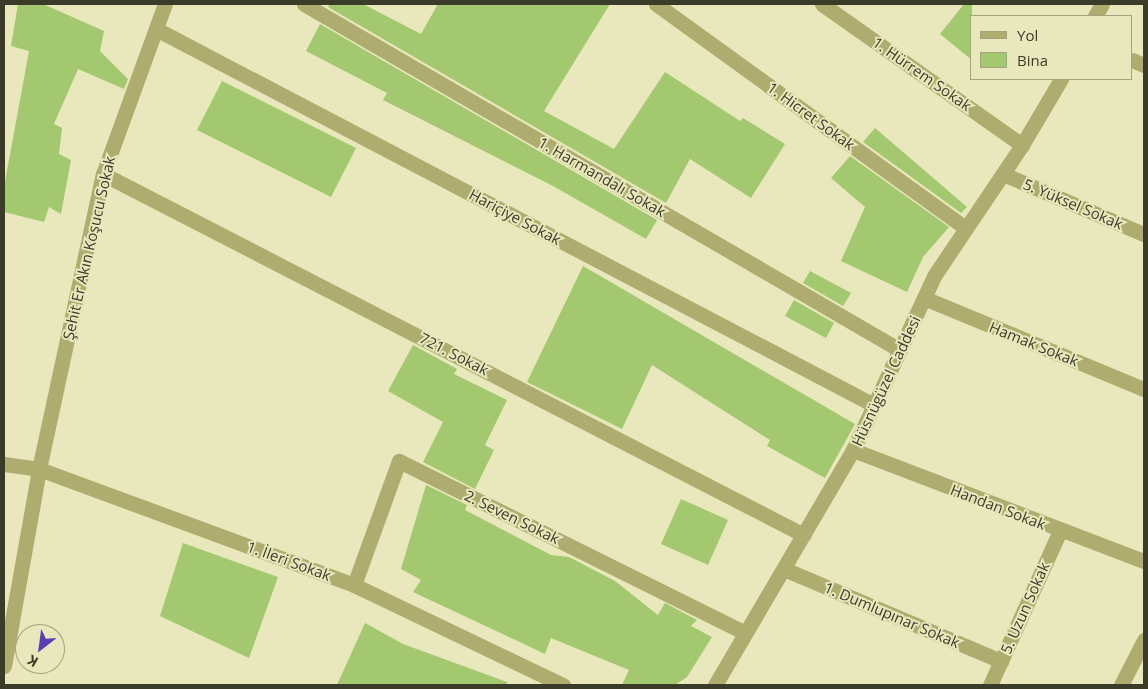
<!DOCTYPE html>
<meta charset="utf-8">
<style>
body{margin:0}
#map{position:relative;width:1148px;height:689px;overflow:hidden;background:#e8e8bc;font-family:"Open Sans",sans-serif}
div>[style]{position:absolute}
.building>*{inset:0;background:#a3c870}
.minor>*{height:15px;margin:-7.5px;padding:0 7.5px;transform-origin:7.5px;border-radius:7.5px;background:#aead6f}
span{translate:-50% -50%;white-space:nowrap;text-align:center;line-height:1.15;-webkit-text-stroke:4px #e8e8bc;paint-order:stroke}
.street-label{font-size:15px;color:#3b3b2a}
.frame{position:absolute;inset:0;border:5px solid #3b3b2a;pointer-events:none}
.legend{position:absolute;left:970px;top:15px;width:162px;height:65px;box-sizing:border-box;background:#e8e8bc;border:1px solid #a3a382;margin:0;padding:6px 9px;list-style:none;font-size:15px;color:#3b3b2a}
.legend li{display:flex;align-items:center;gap:10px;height:25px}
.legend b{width:25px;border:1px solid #a3a382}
.north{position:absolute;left:15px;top:624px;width:50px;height:50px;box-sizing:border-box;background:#e8e8bc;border:1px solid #a3a382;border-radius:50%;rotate:210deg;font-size:14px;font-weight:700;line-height:20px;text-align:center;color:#3b3b2a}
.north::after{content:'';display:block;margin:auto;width:18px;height:22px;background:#593eb6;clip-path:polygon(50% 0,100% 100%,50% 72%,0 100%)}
</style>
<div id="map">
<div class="building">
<i style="clip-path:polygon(18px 4px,43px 4px,104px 31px,100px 51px,128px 79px,124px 89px,78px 69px,54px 124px,62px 128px,59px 154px,71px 160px,61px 214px,49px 207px,44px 222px,4px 212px,4px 187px,29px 51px,11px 46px)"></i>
<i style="clip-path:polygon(330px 4px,363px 4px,421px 34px,438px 4px,610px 4px,544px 111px,614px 149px,665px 72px,740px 121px,743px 118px,785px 144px,751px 198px,690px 159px,666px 203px,328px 7px)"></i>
<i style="clip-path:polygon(964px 4px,972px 4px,972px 60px,940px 34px)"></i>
<i style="clip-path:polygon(320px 24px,657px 220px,646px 239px,553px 186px,383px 100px,387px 93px,306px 51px)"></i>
<i style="clip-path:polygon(222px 81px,356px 148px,331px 197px,197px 130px)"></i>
<i style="clip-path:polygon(875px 128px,967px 207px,961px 213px,863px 142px)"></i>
<i style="clip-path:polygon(850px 156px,949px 227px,923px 257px,907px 292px,841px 261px,865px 207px,831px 178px)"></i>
<i style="clip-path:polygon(583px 266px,855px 424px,825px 478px,767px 446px,770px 440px,652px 365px,622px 429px,527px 382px)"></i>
<i style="clip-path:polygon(810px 271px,851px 293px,843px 306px,803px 283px)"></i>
<i style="clip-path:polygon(794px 300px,834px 323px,826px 338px,785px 316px)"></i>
<i style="clip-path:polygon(413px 345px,457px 369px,454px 374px,507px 400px,485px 445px,494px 450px,475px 489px,423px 462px,443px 422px,388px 391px)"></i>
<i style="clip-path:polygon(426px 485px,467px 505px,465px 510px,551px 555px,569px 557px,615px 581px,658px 615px,665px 603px,697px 620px,691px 626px,712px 637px,687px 677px,675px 685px,622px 685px,629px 670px,551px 638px,545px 654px,413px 592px,421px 580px,401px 569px)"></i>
<i style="clip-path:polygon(681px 499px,728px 520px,708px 565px,661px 544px)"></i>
<i style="clip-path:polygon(183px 543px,278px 577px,249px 658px,160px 616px)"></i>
<i style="clip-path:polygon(365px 623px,403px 644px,507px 682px,507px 685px,337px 685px)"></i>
</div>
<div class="minor">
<i style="left:304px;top:4px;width:689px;rotate:30.14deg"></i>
<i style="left:656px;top:4px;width:382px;rotate:35.9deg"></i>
<i style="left:822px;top:4px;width:245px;rotate:35.2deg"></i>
<i style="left:1095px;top:16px;width:14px;rotate:-60deg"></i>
<i style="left:156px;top:29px;width:810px;rotate:27.64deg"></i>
<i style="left:1132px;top:60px;width:13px;rotate:23deg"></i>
<i style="left:103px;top:174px;width:788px;rotate:27.25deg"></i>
<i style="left:1003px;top:174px;width:153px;rotate:23.1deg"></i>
<i style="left:924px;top:298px;width:238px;rotate:22.5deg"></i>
<i style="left:853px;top:450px;width:311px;rotate:20.9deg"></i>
<i style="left:4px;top:464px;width:35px;rotate:8deg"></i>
<i style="left:39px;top:469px;width:336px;rotate:20.2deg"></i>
<i style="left:354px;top:585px;width:232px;rotate:25.6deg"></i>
<i style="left:784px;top:569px;width:236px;rotate:23deg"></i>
<i style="left:354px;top:585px;width:132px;rotate:-70.1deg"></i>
<i style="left:399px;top:461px;width:384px;rotate:26.4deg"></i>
<i style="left:4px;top:666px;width:200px;rotate:-79.9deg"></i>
<i style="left:39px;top:469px;width:302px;rotate:-77.8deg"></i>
<i style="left:103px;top:174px;width:181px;rotate:-70deg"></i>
<i style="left:715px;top:685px;width:273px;rotate:-59.6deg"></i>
<i style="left:853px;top:450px;width:192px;rotate:-65deg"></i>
<i style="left:934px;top:276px;width:158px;rotate:-56.1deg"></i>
<i style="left:1022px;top:145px;width:77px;rotate:-59.4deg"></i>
<i style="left:990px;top:685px;width:169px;rotate:-65.6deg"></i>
<i style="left:1121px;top:685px;width:51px;rotate:-62.9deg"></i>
</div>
<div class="street-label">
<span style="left:922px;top:74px;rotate:35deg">1. Hürrem Sokak</span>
<span style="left:811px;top:116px;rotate:36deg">1. Hicret Sokak</span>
<span style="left:602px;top:177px;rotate:30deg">1. Harmandalı Sokak</span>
<span style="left:1073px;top:204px;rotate:23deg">5. Yüksel Sokak</span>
<span style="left:515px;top:217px;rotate:28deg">Hariçiye Sokak</span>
<span style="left:89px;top:248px;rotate:-77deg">Şehit Er Akın Koşucu Sokak</span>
<span style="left:1034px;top:344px;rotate:22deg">Hamak Sokak</span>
<span style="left:454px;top:354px;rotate:27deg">721. Sokak</span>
<span style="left:886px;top:381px;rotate:-65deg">Hüsnügüzel Caddesi</span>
<span style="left:998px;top:507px;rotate:21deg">Handan Sokak</span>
<span style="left:512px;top:517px;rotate:26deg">2. Seven Sokak</span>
<span style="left:289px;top:561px;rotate:20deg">1. İleri Sokak</span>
<span style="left:1025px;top:608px;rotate:-66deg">5. Uzun Sokak</span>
<span style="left:892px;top:615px;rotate:23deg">1. Dumlupınar Sokak</span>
</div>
<div class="frame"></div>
<ul class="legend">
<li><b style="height:6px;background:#aead6f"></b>Yol</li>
<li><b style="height:14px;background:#a3c870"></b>Bina</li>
</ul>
<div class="north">K</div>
</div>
